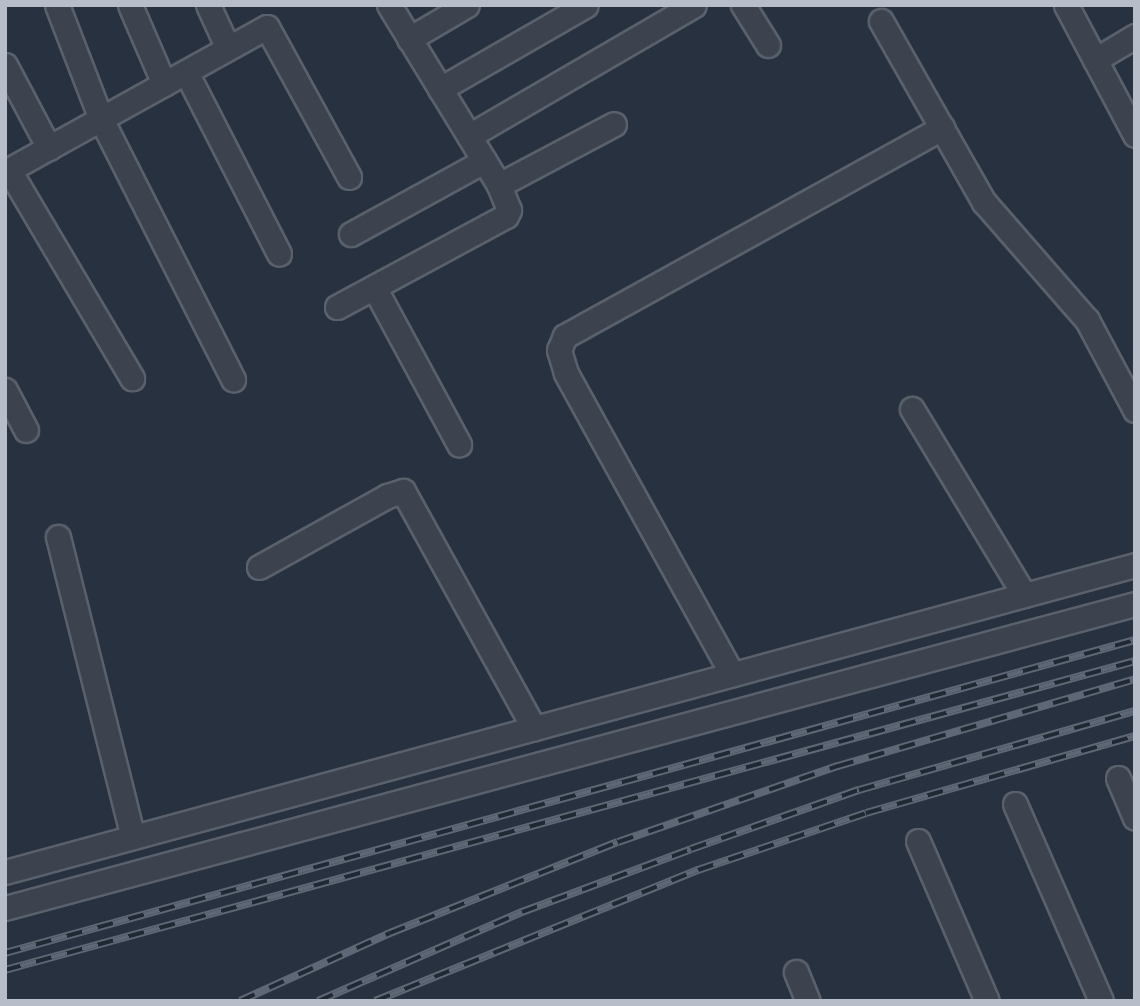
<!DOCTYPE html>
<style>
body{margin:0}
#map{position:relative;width:1140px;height:1006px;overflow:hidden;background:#28313f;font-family:"DejaVu Sans",sans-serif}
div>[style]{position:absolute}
.roads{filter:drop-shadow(2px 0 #5a616c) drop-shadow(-2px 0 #5a616c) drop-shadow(0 2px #5a616c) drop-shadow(0 -2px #5a616c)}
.minor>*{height:23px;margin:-11.5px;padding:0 11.5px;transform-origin:11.5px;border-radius:11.5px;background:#3c434f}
.rail>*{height:8px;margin-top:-4px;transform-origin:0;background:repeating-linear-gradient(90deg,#202834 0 16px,#5e6775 0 32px);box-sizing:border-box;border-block:2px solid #5e6775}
span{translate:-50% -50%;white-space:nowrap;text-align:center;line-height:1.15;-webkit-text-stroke:7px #202834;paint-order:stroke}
.frame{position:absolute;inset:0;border:7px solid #b8bec9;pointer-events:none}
</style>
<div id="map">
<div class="roads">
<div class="minor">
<i style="left:57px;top:5px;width:122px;rotate:68.9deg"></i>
<i style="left:101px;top:119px;width:292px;rotate:63.1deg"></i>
<i style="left:130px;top:5px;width:86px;rotate:66.7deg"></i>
<i style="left:208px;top:5px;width:45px;rotate:65.1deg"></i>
<i style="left:743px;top:5px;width:47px;rotate:58deg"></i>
<i style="left:1066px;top:5px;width:147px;rotate:62deg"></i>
<i style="left:881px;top:21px;width:208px;rotate:60.4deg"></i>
<i style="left:984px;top:202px;width:157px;rotate:48.9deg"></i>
<i style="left:1087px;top:320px;width:102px;rotate:61.9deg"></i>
<i style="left:409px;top:39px;width:67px;rotate:-30.4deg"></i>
<i style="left:1095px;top:60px;width:47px;rotate:-31deg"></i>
<i style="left:5px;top:65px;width:94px;rotate:62.1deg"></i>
<i style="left:186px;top:72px;width:204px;rotate:62.9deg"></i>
<i style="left:440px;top:89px;width:168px;rotate:-29.9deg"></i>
<i style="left:469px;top:136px;width:260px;rotate:-30.2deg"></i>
<i style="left:9px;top:170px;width:242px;rotate:59.4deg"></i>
<i style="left:5px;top:172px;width:299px;rotate:-29deg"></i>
<i style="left:267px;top:27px;width:171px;rotate:61.3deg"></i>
<i style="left:499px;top:185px;width:130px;rotate:-27.9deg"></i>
<i style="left:351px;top:234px;width:152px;rotate:-28.8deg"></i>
<i style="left:374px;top:287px;width:179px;rotate:61.6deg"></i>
<i style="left:337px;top:307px;width:192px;rotate:-28.3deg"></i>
<i style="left:506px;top:216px;width:7px;rotate:-63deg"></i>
<i style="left:509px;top:210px;width:27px;rotate:-112deg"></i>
<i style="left:499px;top:185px;width:211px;rotate:-121.4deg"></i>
<i style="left:5px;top:390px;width:45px;rotate:62.3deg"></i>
<i style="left:912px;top:409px;width:217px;rotate:58.9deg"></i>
<i style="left:58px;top:537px;width:309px;rotate:76deg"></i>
<i style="left:259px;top:567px;width:146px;rotate:-29deg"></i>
<i style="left:387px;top:496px;width:17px;rotate:-17deg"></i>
<i style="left:403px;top:491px;width:271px;rotate:61.1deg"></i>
<i style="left:732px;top:674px;width:344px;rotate:-118.9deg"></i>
<i style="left:566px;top:373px;width:24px;rotate:-107deg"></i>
<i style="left:559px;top:350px;width:15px;rotate:-67deg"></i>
<i style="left:565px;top:336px;width:431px;rotate:-28.9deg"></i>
<i style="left:1118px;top:778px;width:43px;rotate:67deg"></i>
<i style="left:1015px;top:804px;width:215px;rotate:66.4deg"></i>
<i style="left:918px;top:841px;width:174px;rotate:66.7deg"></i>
<i style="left:5px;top:872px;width:1171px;rotate:-15.2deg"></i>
<i style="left:5px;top:908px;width:1170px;rotate:-15.06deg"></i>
<i style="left:796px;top:972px;width:31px;rotate:68deg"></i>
</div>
</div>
<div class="rail">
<i style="left:5px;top:953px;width:1173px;rotate:-15.48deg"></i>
<i style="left:5px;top:970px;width:1171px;rotate:-15.29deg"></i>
<i style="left:240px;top:1001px;width:165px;rotate:-24.4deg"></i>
<i style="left:390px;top:933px;width:245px;rotate:-21.8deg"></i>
<i style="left:618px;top:842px;width:233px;rotate:-19.1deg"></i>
<i style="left:838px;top:766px;width:309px;rotate:-16.3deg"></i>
<i style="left:318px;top:1001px;width:223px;rotate:-23.6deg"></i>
<i style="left:522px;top:912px;width:180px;rotate:-20.4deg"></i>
<i style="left:691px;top:849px;width:178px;rotate:-19.4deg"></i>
<i style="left:859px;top:790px;width:287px;rotate:-16deg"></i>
<i style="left:375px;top:1001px;width:349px;rotate:-22.1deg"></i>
<i style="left:698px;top:870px;width:177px;rotate:-18.7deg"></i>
<i style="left:866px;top:813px;width:280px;rotate:-16deg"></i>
</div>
<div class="frame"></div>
</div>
